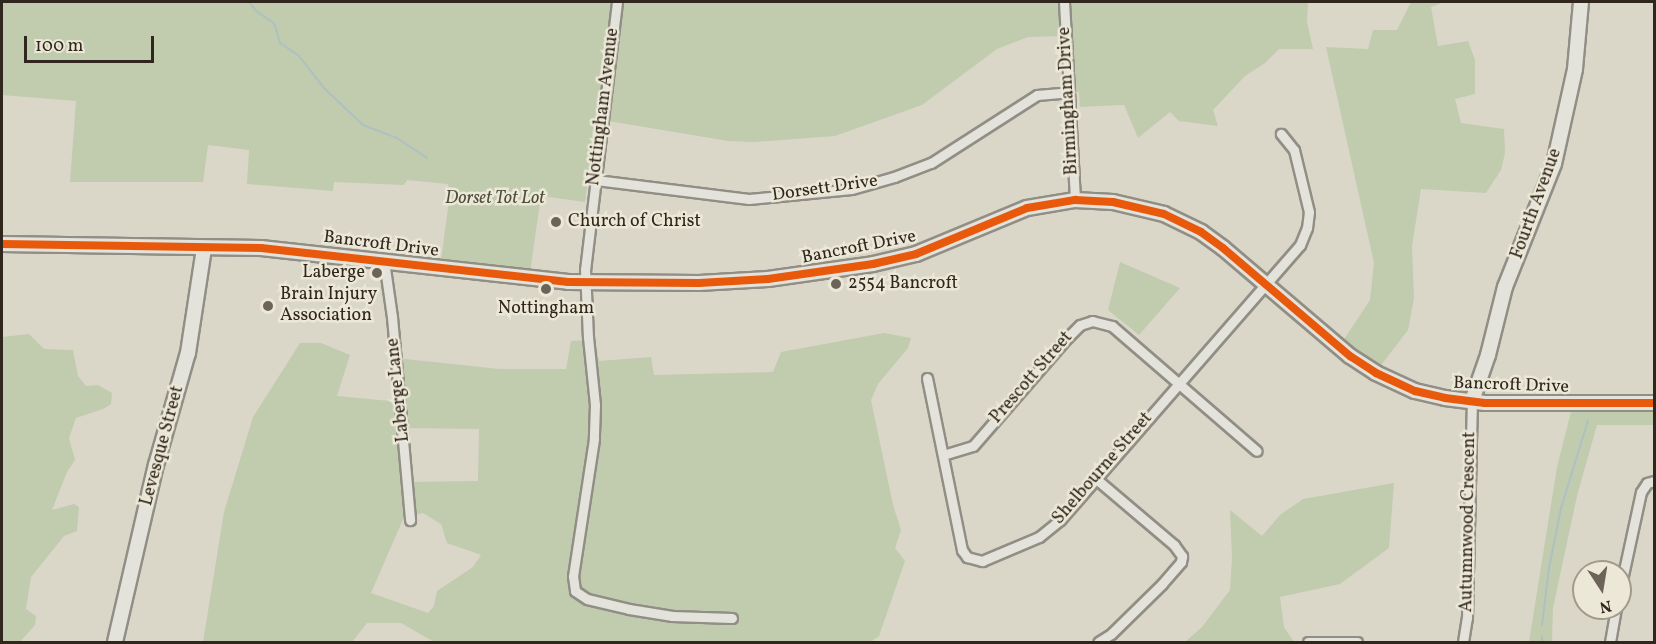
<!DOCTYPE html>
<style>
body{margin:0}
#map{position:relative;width:1656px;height:644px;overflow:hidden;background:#dad7c9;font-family:Vollkorn,serif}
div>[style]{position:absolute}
.green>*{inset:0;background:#c1cbae}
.stream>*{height:2px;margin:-1px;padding:0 1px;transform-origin:1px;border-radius:1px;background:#aec1c2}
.roads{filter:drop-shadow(2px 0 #918e85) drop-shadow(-2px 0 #918e85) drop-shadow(0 2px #918e85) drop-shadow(0 -2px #918e85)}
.street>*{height:9px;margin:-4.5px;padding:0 4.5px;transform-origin:4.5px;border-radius:4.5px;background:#e3e2db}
.secondary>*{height:14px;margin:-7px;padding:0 7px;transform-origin:7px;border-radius:7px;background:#e3e2db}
.cycleway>*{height:8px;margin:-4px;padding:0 4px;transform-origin:4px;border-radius:4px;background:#e8590c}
.dots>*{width:16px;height:16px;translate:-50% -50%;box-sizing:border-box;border:3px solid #ece8d7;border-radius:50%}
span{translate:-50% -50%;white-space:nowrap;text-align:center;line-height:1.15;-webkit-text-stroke:5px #ece8d7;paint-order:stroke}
.street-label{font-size:18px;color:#30261d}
.park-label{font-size:18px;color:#4f4d3c;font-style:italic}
.poi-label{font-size:18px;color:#30261d}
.left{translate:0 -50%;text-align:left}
.right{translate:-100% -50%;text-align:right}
.frame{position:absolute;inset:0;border:3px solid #30261d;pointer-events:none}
.north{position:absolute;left:1572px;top:560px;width:60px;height:60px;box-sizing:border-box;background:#ece8d7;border:2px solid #a19a8d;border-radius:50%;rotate:168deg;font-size:16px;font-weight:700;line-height:24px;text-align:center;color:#30261d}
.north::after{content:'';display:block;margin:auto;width:21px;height:27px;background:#6c6459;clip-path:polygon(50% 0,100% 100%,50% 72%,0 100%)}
.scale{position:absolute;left:24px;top:36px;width:130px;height:27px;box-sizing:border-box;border:3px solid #30261d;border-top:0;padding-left:8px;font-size:18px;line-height:21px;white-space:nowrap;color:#30261d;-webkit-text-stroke:4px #ece8d7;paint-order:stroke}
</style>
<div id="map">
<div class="green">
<i style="clip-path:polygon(2px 2px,1308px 2px,1307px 22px,1313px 49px,1279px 49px,1265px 63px,1245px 76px,1213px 110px,1218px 126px,1179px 121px,1170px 112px,1138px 138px,1124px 105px,1080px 107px,1079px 92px,1070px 93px,1066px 36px,1028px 37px,997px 49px,922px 105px,835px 136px,754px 142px,728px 141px,596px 119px,585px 202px,541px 196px,529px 279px,440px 268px,450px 193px,448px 184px,407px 180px,404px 185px,334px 182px,333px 191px,247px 184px,249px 150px,208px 145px,203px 182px,70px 182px,76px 101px,2px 95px)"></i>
<i style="clip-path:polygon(1411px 2px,1444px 2px,1431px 7px,1438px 46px,1468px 41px,1475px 60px,1475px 94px,1455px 99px,1461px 123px,1504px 129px,1505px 153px,1501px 170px,1486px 193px,1421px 189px,1412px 246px,1414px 299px,1408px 330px,1375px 373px,1339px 347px,1370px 300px,1374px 263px,1326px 47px,1368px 49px,1373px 30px,1397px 30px)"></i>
<i style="clip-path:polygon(1120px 262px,1180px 288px,1139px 335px,1108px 310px)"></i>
<i style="clip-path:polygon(evenodd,884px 333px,911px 338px,908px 348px,878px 384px,871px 400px,893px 505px,901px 530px,895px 548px,905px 561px,879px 636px,872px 641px,434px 642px,401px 623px,367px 623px,352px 642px,203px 642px,224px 512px,253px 417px,300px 343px,321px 343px,350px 355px,337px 396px,400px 402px,396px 358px,499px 369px,566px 369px,571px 341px,595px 340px,599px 361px,651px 357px,654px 375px,773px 372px,781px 352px,884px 333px,404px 428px,479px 429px,478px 481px,408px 482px,404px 428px,884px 333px,423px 513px,441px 524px,447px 543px,481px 555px,473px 567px,437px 591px,434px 606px,428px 613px,371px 593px,404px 517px,423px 513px)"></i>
<i style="clip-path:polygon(29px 334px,44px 349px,73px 350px,78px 376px,86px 386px,98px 385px,112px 393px,111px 404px,103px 409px,76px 418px,69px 438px,75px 460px,67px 472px,52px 510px,74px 504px,79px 507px,77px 531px,64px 536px,31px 577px,26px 609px,36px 616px,35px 625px,20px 642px,2px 642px,2px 337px)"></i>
<i style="clip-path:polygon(1573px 404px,1654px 404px,1654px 425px,1597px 425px,1577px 496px,1553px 608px,1552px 642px,1529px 642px,1557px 467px)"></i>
<i style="clip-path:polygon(1394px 483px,1389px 548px,1340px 584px,1280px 597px,1284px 627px,1294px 642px,1185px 642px,1202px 627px,1230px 590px,1232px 558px,1230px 510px,1262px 536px,1280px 515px,1303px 499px)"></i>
</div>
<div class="stream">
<i style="left:249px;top:2px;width:11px;rotate:52deg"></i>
<i style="left:256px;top:11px;width:22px;rotate:34deg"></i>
<i style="left:274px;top:23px;width:21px;rotate:73deg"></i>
<i style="left:280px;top:43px;width:23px;rotate:34deg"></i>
<i style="left:299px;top:56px;width:41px;rotate:52deg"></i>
<i style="left:324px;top:88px;width:54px;rotate:43.5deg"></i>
<i style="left:363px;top:125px;width:34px;rotate:21deg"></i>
<i style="left:395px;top:137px;width:38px;rotate:33deg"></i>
<i style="left:1542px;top:625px;width:57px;rotate:-83deg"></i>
<i style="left:1549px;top:568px;width:61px;rotate:-78.7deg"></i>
<i style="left:1561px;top:508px;width:91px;rotate:-72.8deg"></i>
<i style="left:1542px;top:636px;width:6px;rotate:90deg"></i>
</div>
<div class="roads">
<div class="street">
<i style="left:617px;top:2px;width:269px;rotate:96.8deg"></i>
<i style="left:585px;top:269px;width:68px;rotate:87.5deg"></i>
<i style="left:588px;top:337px;width:68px;rotate:84.1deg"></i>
<i style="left:595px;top:405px;width:34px;rotate:92deg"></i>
<i style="left:594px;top:439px;width:139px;rotate:98.7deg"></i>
<i style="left:573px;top:576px;width:15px;rotate:82deg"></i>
<i style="left:575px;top:591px;width:14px;rotate:34deg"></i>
<i style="left:587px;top:599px;width:43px;rotate:13.4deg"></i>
<i style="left:629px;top:609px;width:44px;rotate:9.2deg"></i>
<i style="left:672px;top:616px;width:60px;rotate:1.9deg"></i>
<i style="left:1064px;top:2px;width:198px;rotate:86.8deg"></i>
<i style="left:596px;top:180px;width:154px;rotate:7.1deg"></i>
<i style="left:749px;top:199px;width:103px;rotate:-5.5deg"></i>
<i style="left:852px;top:189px;width:44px;rotate:-15.9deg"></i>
<i style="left:894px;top:177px;width:40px;rotate:-21deg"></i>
<i style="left:931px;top:163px;width:126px;rotate:-32.7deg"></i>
<i style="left:1037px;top:95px;width:32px;rotate:-5deg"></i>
<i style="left:384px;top:261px;width:57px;rotate:81.9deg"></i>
<i style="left:392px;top:317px;width:204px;rotate:84.9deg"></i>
<i style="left:927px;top:378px;width:176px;rotate:78.5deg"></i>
<i style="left:962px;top:550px;width:9px;rotate:54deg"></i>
<i style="left:967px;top:557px;width:16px;rotate:15deg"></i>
<i style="left:982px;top:561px;width:62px;rotate:-22.8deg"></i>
<i style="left:1039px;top:537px;width:27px;rotate:-39deg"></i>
<i style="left:1060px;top:520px;width:365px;rotate:-48.9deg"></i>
<i style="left:1300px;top:245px;width:18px;rotate:-68deg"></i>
<i style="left:1307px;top:228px;width:16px;rotate:-83deg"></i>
<i style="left:1309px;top:212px;width:64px;rotate:-103.6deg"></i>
<i style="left:1294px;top:150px;width:21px;rotate:-129deg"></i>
<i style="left:943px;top:455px;width:31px;rotate:-17deg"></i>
<i style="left:973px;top:446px;width:143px;rotate:-49deg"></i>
<i style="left:1067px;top:338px;width:18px;rotate:-45deg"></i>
<i style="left:1080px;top:325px;width:13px;rotate:-18deg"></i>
<i style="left:1092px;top:321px;width:21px;rotate:14deg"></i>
<i style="left:1112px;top:326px;width:191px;rotate:40.8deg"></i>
<i style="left:1095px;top:478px;width:104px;rotate:40.3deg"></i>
<i style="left:1174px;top:545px;width:14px;rotate:54deg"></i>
<i style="left:1182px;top:556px;width:6px;rotate:99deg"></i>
<i style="left:1181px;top:562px;width:29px;rotate:131deg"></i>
<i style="left:1162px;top:584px;width:71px;rotate:135.6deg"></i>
<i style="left:1111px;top:634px;width:15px;rotate:148deg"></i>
<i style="left:1620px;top:589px;width:99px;rotate:-77.8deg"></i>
<i style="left:1641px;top:492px;width:11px;rotate:-56deg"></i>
<i style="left:1647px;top:483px;width:7px;rotate:-16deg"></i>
<i style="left:1308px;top:642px;width:49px"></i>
<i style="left:1463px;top:642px;width:24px;rotate:-81deg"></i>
<i style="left:1467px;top:618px;width:217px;rotate:-88.7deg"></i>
<i style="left:1610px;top:642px;width:35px;rotate:-80deg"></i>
</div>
<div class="secondary">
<i style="left:2px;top:244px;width:259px;rotate:0.9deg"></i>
<i style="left:261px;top:248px;width:309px;rotate:6.3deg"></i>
<i style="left:568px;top:282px;width:131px;rotate:0.4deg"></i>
<i style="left:699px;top:283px;width:69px;rotate:-3.3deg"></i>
<i style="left:768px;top:279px;width:106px;rotate:-8.1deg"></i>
<i style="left:873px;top:264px;width:44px;rotate:-13.1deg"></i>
<i style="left:916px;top:254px;width:120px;rotate:-22.5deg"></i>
<i style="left:1027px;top:208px;width:49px;rotate:-9.5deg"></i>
<i style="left:1075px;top:200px;width:38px;rotate:3deg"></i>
<i style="left:1113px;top:202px;width:52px;rotate:13.2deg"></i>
<i style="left:1164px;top:214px;width:41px;rotate:25.9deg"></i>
<i style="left:1201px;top:232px;width:27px;rotate:36deg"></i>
<i style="left:1223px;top:248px;width:167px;rotate:40.4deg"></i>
<i style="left:1350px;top:356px;width:31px;rotate:33deg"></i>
<i style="left:1376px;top:373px;width:43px;rotate:24.8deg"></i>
<i style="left:1415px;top:391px;width:31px;rotate:13deg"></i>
<i style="left:1445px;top:398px;width:40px;rotate:7.1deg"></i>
<i style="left:1485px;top:403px;width:169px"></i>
<i style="left:1472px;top:401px;width:49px;rotate:-70.8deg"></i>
<i style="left:1488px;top:355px;width:70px;rotate:-76deg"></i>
<i style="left:1505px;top:287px;width:132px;rotate:-68.3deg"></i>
<i style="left:1554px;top:164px;width:97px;rotate:-77.5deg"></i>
<i style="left:1575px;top:69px;width:67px;rotate:-84.9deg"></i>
<i style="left:115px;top:642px;width:182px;rotate:-77deg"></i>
<i style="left:156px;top:465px;width:116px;rotate:-74.1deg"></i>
<i style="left:188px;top:353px;width:106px;rotate:-81.3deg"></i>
</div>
</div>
<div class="cycleway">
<i style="left:2px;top:244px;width:259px;rotate:0.9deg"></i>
<i style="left:261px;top:248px;width:309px;rotate:6.3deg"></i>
<i style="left:568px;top:282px;width:131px;rotate:0.4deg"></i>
<i style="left:699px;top:283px;width:69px;rotate:-3.3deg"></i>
<i style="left:768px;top:279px;width:106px;rotate:-8.1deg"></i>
<i style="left:873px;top:264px;width:44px;rotate:-13.1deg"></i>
<i style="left:916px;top:254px;width:120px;rotate:-22.5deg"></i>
<i style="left:1027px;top:208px;width:49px;rotate:-9.5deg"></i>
<i style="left:1075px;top:200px;width:38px;rotate:3deg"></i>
<i style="left:1113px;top:202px;width:52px;rotate:13.2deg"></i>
<i style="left:1164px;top:214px;width:41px;rotate:25.9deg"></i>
<i style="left:1201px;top:232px;width:27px;rotate:36deg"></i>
<i style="left:1223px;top:248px;width:167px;rotate:40.4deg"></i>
<i style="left:1350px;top:356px;width:31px;rotate:33deg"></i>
<i style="left:1376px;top:373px;width:43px;rotate:24.8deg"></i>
<i style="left:1415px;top:391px;width:31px;rotate:13deg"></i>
<i style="left:1445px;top:398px;width:40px;rotate:7.1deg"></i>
<i style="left:1485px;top:403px;width:169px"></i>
</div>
<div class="dots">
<i style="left:556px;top:222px;background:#6c6459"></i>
<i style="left:377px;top:273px;background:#6c6459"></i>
<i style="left:836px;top:284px;background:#6c6459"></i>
<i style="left:546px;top:289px;background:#6c6459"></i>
<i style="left:268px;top:306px;background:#6c6459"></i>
</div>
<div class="street-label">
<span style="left:1069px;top:101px;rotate:-93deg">Birmingham Drive</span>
<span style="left:604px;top:107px;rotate:-83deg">Nottingham Avenue</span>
<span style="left:825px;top:189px;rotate:-8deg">Dorsett Drive</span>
<span style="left:1537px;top:204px;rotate:-70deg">Fourth Avenue</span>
<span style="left:381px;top:245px;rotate:7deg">Bancroft Drive</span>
<span style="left:859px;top:248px;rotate:-11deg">Bancroft Drive</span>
<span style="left:1032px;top:378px;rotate:-49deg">Prescott Street</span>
<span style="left:1511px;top:386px;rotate:2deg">Bancroft Drive</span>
<span style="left:399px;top:390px;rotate:-96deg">Laberge Lane</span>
<span style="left:163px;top:446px;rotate:-75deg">Levesque Street</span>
<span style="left:1103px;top:469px;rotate:-49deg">Shelbourne Street</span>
<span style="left:1469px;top:522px;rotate:-89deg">Autumnwood Crescent</span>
</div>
<div class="park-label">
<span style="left:495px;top:199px">Dorset Tot Lot</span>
</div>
<div class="poi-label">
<span class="left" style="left:568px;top:222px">Church of Christ</span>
<span class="right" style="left:365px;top:273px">Laberge</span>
<span class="left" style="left:848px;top:284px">2554 Bancroft</span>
<span class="left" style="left:280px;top:306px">Brain Injury<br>Association</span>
<span style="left:546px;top:309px">Nottingham</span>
</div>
<div class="frame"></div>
<div class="north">N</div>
<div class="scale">100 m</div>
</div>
